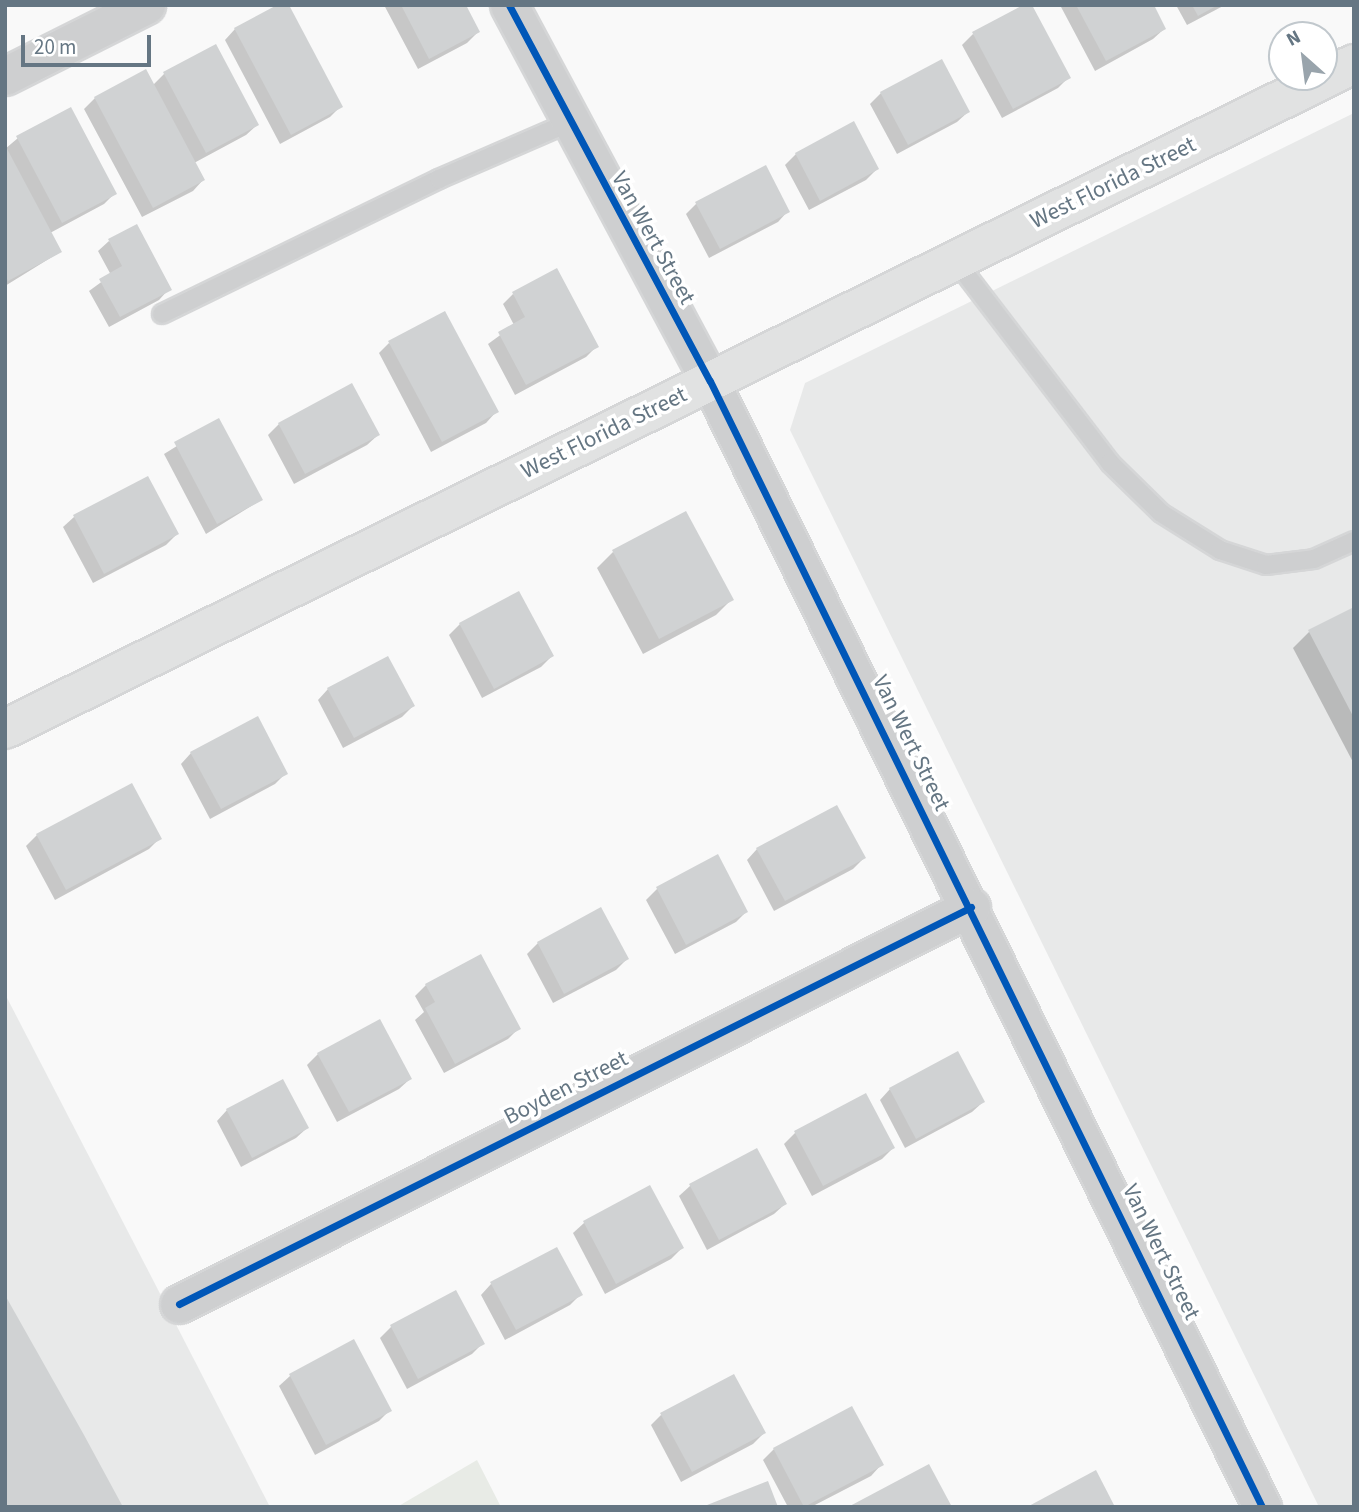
<!DOCTYPE html>
<style>
body{margin:0}
#map{position:relative;width:1359px;height:1512px;overflow:hidden;background:#f9f9f9;font-family:"Source Sans 3",sans-serif}
div>[style]{position:absolute}
.built>*{inset:0;background:#e8e9e9}
.green>*{inset:0;background:#e8ebe6}
.shadow>*{inset:0;background:#0003}
.building>*{inset:0;background:#d0d2d3}
.roads{filter:drop-shadow(2px 0 #d5d6d7) drop-shadow(-2px 0 #d5d6d7) drop-shadow(0 2px #d5d6d7) drop-shadow(0 -2px #d5d6d7)}
.service>*{height:18px;margin:-9px;padding:0 9px;transform-origin:9px;border-radius:9px;background:#cecfd0}
.minor>*{height:37px;margin:-18.5px;padding:0 18.5px;transform-origin:18.5px;border-radius:18.5px;background:#cecfd0}
.secondary>*{height:38px;margin:-19px;padding:0 19px;transform-origin:19px;border-radius:19px;background:#e1e2e2}
.cycleway>*{height:7px;margin:-3.5px;padding:0 3.5px;transform-origin:3.5px;border-radius:3.5px;background:#0057b8}
span{translate:-50% -50%;white-space:nowrap;text-align:center;line-height:1.15;-webkit-text-stroke:7px #fff;paint-order:stroke}
.street-label{font-size:23px;color:#657683}
.frame{position:absolute;inset:0;border:7px solid #657683;pointer-events:none}
.north{position:absolute;left:1268px;top:21px;width:70px;height:70px;box-sizing:border-box;background:#fff;border:2px solid #c1c8cd;border-radius:50%;rotate:332deg;font-size:19px;font-weight:700;line-height:28px;text-align:center;color:#657683}
.north::after{content:'';display:block;margin:auto;width:24px;height:32px;background:#99a4ac;clip-path:polygon(50% 0,100% 100%,50% 72%,0 100%)}
.scale{position:absolute;left:21px;top:35px;width:130px;height:32px;box-sizing:border-box;border:4px solid #657683;border-top:0;padding-left:9px;font-size:21px;line-height:24px;white-space:nowrap;color:#657683;-webkit-text-stroke:5px #fff;paint-order:stroke}
</style>
<div id="map">
<div class="built">
<i style="clip-path:polygon(1354px 113px,1354px 1507px,1319px 1507px,790px 430px,805px 383px)"></i>
<i style="clip-path:polygon(5px 994px,153px 1280px,270px 1507px,5px 1507px)"></i>
</div>
<div class="green">
<i style="clip-path:polygon(477px 1460px,501px 1507px,397px 1507px)"></i>
</div>
<div class="shadow">
<i style="clip-path:polygon(384px 5px,464px 5px,478px 32px,467px 43px,418px 69px)"></i>
<i style="clip-path:polygon(1060px 5px,1152px 5px,1164px 29px,1153px 39px,1095px 71px)"></i>
<i style="clip-path:polygon(1176px 5px,1225px 5px,1187px 25px)"></i>
<i style="clip-path:polygon(235px 29px,341px 106px,330px 117px,280px 144px,225px 40px)"></i>
<i style="clip-path:polygon(973px 34px,1068px 78px,1058px 88px,1002px 118px,962px 45px)"></i>
<i style="clip-path:polygon(215px 46px,257px 125px,246px 135px,194px 163px,203px 180px,193px 191px,142px 217px,84px 109px,95px 98px,153px 85px,164px 74px)"></i>
<i style="clip-path:polygon(881px 93px,968px 112px,957px 122px,897px 154px,870px 104px)"></i>
<i style="clip-path:polygon(18px 138px,115px 193px,104px 204px,50px 233px,60px 252px,5px 286px,5px 149px)"></i>
<i style="clip-path:polygon(796px 154px,877px 169px,866px 180px,809px 210px,785px 165px)"></i>
<i style="clip-path:polygon(696px 204px,788px 211px,778px 222px,709px 258px,686px 214px)"></i>
<i style="clip-path:polygon(109px 241px,169px 289px,159px 300px,109px 327px,89px 291px,111px 275px,98px 251px)"></i>
<i style="clip-path:polygon(513px 294px,597px 346px,586px 357px,515px 395px,488px 344px,514px 325px,503px 304px)"></i>
<i style="clip-path:polygon(389px 343px,496px 412px,486px 423px,431px 452px,379px 353px)"></i>
<i style="clip-path:polygon(219px 420px,261px 500px,206px 534px,164px 454px)"></i>
<i style="clip-path:polygon(279px 424px,378px 435px,367px 445px,294px 484px,268px 435px)"></i>
<i style="clip-path:polygon(74px 517px,177px 534px,166px 545px,93px 583px,63px 527px)"></i>
<i style="clip-path:polygon(613px 552px,732px 599px,716px 615px,643px 654px,597px 568px)"></i>
<i style="clip-path:polygon(518px 593px,552px 656px,541px 667px,482px 698px,449px 635px,460px 624px)"></i>
<i style="clip-path:polygon(1354px 609px,1354px 764px,1293px 648px,1309px 632px)"></i>
<i style="clip-path:polygon(328px 689px,413px 706px,402px 717px,343px 748px,318px 700px)"></i>
<i style="clip-path:polygon(191px 753px,286px 773px,275px 784px,210px 819px,181px 764px)"></i>
<i style="clip-path:polygon(37px 835px,160px 838px,149px 849px,55px 900px,26px 846px)"></i>
<i style="clip-path:polygon(757px 849px,864px 858px,853px 869px,774px 911px,747px 860px)"></i>
<i style="clip-path:polygon(717px 857px,746px 912px,736px 922px,675px 954px,646px 900px,657px 889px)"></i>
<i style="clip-path:polygon(538px 943px,627px 959px,616px 970px,553px 1003px,527px 954px)"></i>
<i style="clip-path:polygon(426px 985px,519px 1028px,508px 1039px,444px 1073px,415px 1020px,424px 1012px,415px 996px)"></i>
<i style="clip-path:polygon(318px 1054px,410px 1079px,399px 1089px,337px 1122px,307px 1065px)"></i>
<i style="clip-path:polygon(890px 1089px,983px 1102px,972px 1112px,905px 1148px,880px 1100px)"></i>
<i style="clip-path:polygon(227px 1110px,307px 1128px,296px 1138px,241px 1167px,217px 1121px)"></i>
<i style="clip-path:polygon(795px 1133px,893px 1148px,882px 1159px,812px 1196px,784px 1144px)"></i>
<i style="clip-path:polygon(757px 1150px,785px 1204px,774px 1214px,707px 1250px,679px 1196px,690px 1186px)"></i>
<i style="clip-path:polygon(650px 1188px,682px 1248px,671px 1259px,605px 1294px,573px 1233px,584px 1223px)"></i>
<i style="clip-path:polygon(491px 1284px,581px 1294px,570px 1305px,505px 1340px,481px 1295px)"></i>
<i style="clip-path:polygon(455px 1292px,483px 1343px,472px 1354px,407px 1389px,380px 1338px,391px 1327px)"></i>
<i style="clip-path:polygon(353px 1342px,390px 1410px,379px 1421px,315px 1455px,279px 1386px,290px 1376px)"></i>
<i style="clip-path:polygon(661px 1415px,764px 1433px,753px 1444px,681px 1482px,651px 1425px)"></i>
<i style="clip-path:polygon(774px 1449px,881px 1465px,871px 1476px,811px 1507px,788px 1507px,763px 1460px)"></i>
</div>
<div class="building">
<i style="clip-path:polygon(277px 5px,289px 5px,343px 107px,291px 135px,234px 28px)"></i>
<i style="clip-path:polygon(401px 5px,466px 5px,480px 32px,429px 59px)"></i>
<i style="clip-path:polygon(1023px 5px,1032px 5px,1071px 78px,1013px 109px,972px 32px)"></i>
<i style="clip-path:polygon(1076px 5px,1154px 5px,1166px 29px,1106px 61px)"></i>
<i style="clip-path:polygon(1192px 5px,1218px 5px,1198px 16px)"></i>
<i style="clip-path:polygon(216px 44px,259px 125px,206px 153px,163px 72px)"></i>
<i style="clip-path:polygon(942px 59px,970px 112px,908px 145px,880px 92px)"></i>
<i style="clip-path:polygon(146px 69px,205px 180px,153px 208px,94px 97px)"></i>
<i style="clip-path:polygon(71px 107px,117px 194px,62px 223px,16px 136px)"></i>
<i style="clip-path:polygon(854px 121px,879px 169px,820px 201px,795px 153px)"></i>
<i style="clip-path:polygon(5px 145px,62px 252px,8px 281px,5px 275px)"></i>
<i style="clip-path:polygon(766px 165px,790px 212px,720px 249px,695px 202px)"></i>
<i style="clip-path:polygon(137px 224px,172px 290px,120px 317px,99px 279px,122px 266px,108px 239px)"></i>
<i style="clip-path:polygon(557px 268px,599px 347px,526px 385px,498px 332px,525px 317px,512px 292px)"></i>
<i style="clip-path:polygon(445px 311px,499px 412px,442px 442px,388px 341px)"></i>
<i style="clip-path:polygon(352px 383px,380px 435px,305px 474px,278px 423px)"></i>
<i style="clip-path:polygon(219px 418px,263px 500px,217px 524px,174px 442px)"></i>
<i style="clip-path:polygon(148px 476px,179px 534px,104px 574px,73px 515px)"></i>
<i style="clip-path:polygon(686px 511px,734px 600px,659px 639px,612px 550px)"></i>
<i style="clip-path:polygon(519px 591px,554px 656px,494px 689px,459px 623px)"></i>
<i style="clip-path:polygon(1354px 607px,1354px 718px,1308px 630px)"></i>
<i style="clip-path:polygon(388px 656px,415px 706px,354px 738px,327px 688px)"></i>
<i style="clip-path:polygon(258px 716px,288px 774px,221px 809px,190px 752px)"></i>
<i style="clip-path:polygon(132px 783px,162px 839px,66px 890px,36px 834px)"></i>
<i style="clip-path:polygon(837px 805px,866px 858px,785px 901px,756px 848px)"></i>
<i style="clip-path:polygon(718px 854px,748px 912px,686px 945px,656px 887px)"></i>
<i style="clip-path:polygon(601px 907px,629px 959px,564px 994px,537px 942px)"></i>
<i style="clip-path:polygon(481px 954px,521px 1029px,455px 1064px,425px 1008px,435px 1002px,425px 984px)"></i>
<i style="clip-path:polygon(380px 1019px,412px 1079px,349px 1112px,317px 1053px)"></i>
<i style="clip-path:polygon(958px 1051px,985px 1102px,916px 1139px,889px 1088px)"></i>
<i style="clip-path:polygon(283px 1079px,309px 1128px,252px 1158px,226px 1109px)"></i>
<i style="clip-path:polygon(866px 1093px,895px 1148px,823px 1186px,794px 1131px)"></i>
<i style="clip-path:polygon(757px 1148px,787px 1204px,719px 1240px,689px 1184px)"></i>
<i style="clip-path:polygon(650px 1185px,684px 1248px,616px 1284px,583px 1221px)"></i>
<i style="clip-path:polygon(557px 1247px,583px 1295px,516px 1330px,490px 1282px)"></i>
<i style="clip-path:polygon(456px 1290px,485px 1344px,418px 1379px,390px 1325px)"></i>
<i style="clip-path:polygon(5px 1295px,84px 1435px,123px 1507px,5px 1507px)"></i>
<i style="clip-path:polygon(354px 1339px,392px 1411px,326px 1445px,289px 1374px)"></i>
<i style="clip-path:polygon(734px 1374px,766px 1433px,692px 1472px,660px 1413px)"></i>
<i style="clip-path:polygon(852px 1406px,884px 1465px,804px 1507px,773px 1448px)"></i>
<i style="clip-path:polygon(929px 1464px,952px 1507px,848px 1507px)"></i>
<i style="clip-path:polygon(1096px 1470px,1115px 1507px,1027px 1507px)"></i>
<i style="clip-path:polygon(768px 1481px,778px 1507px,702px 1507px)"></i>
</div>
<div class="roads">
<div class="service">
<i style="left:955px;top:260px;width:255px;rotate:52.6deg"></i>
<i style="left:1110px;top:463px;width:71px;rotate:44.4deg"></i>
<i style="left:1161px;top:513px;width:70px;rotate:32.1deg"></i>
<i style="left:1220px;top:550px;width:48px;rotate:18.1deg"></i>
<i style="left:1266px;top:565px;width:48px;rotate:-7.1deg"></i>
<i style="left:1314px;top:559px;width:44px;rotate:-24.2deg"></i>
<i style="left:162px;top:314px;width:308px;rotate:-26deg"></i>
<i style="left:439px;top:179px;width:141px;rotate:-23.5deg"></i>
</div>
<div class="minor">
<i style="left:509px;top:5px;width:426px;rotate:61.9deg"></i>
<i style="left:710px;top:381px;width:1254px;rotate:63.88deg"></i>
<i style="left:5px;top:76px;width:158px;rotate:-26.7deg"></i>
<i style="left:179px;top:1304px;width:886px;rotate:-26.62deg"></i>
</div>
<div class="secondary">
<i style="left:5px;top:729px;width:1504px;rotate:-26.24deg"></i>
</div>
</div>
<div class="cycleway">
<i style="left:509px;top:5px;width:426px;rotate:61.9deg"></i>
<i style="left:710px;top:381px;width:1254px;rotate:63.88deg"></i>
<i style="left:179px;top:1304px;width:886px;rotate:-26.62deg"></i>
</div>
<div class="street-label">
<span style="left:1113px;top:183px;rotate:-26deg">West Florida Street</span>
<span style="left:653px;top:238px;rotate:61deg">Van Wert Street</span>
<span style="left:604px;top:433px;rotate:-26deg">West Florida Street</span>
<span style="left:911px;top:743px;rotate:64deg">Van Wert Street</span>
<span style="left:566px;top:1088px;rotate:-27deg">Boyden Street</span>
<span style="left:1161px;top:1252px;rotate:64deg">Van Wert Street</span>
</div>
<div class="frame"></div>
<div class="north">N</div>
<div class="scale">20 m</div>
</div>
